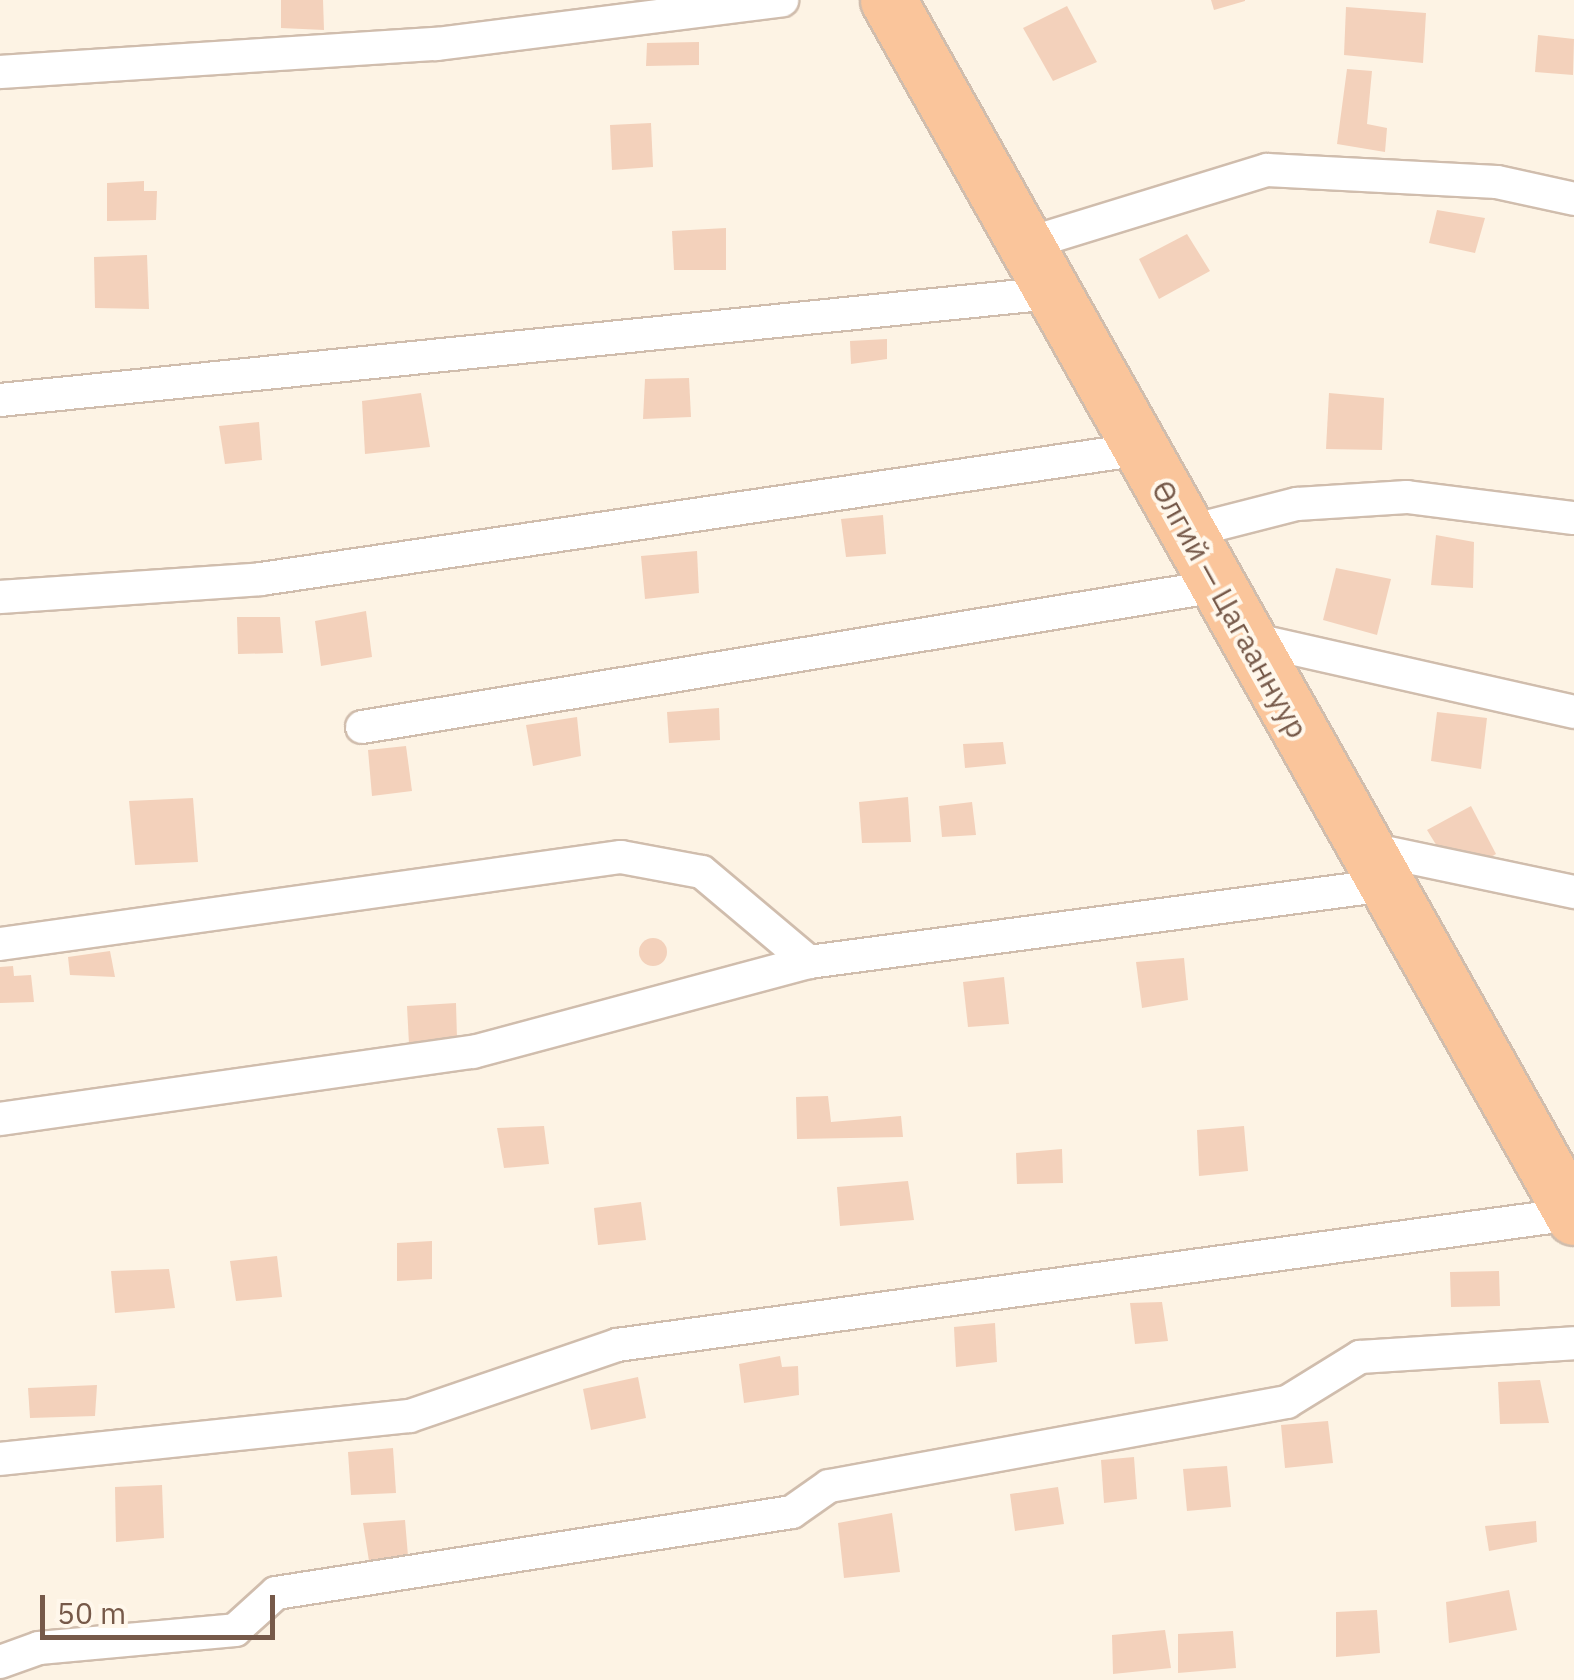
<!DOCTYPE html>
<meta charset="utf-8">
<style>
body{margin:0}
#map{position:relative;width:1574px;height:1680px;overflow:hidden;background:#fdf3e4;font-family:"IBM Plex Sans",sans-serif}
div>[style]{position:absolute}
.building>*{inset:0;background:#f3d1bb}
.round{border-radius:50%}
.roads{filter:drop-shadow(2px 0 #d0bdad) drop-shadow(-2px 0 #d0bdad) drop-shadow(0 2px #d0bdad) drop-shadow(0 -2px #d0bdad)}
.minor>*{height:32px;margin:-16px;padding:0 16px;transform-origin:16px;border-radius:16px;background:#fff}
.trunk>*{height:55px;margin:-27.5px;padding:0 27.5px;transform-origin:27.5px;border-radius:27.5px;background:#fac59b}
span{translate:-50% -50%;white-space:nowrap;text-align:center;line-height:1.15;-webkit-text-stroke:8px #fff7eb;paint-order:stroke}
.street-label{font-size:30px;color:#765949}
.scale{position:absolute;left:40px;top:1595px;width:235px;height:45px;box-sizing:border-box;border:5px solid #765949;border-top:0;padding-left:12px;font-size:30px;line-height:35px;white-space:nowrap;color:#765949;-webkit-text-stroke:8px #fff7eb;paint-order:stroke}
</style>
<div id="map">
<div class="building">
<i style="clip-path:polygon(281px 0,323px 0,324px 30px,281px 28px)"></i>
<i style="clip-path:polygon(1211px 0,1245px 0,1245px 1px,1214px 10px)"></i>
<i style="clip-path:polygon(1067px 6px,1097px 62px,1053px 81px,1023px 28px)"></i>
<i style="clip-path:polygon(1346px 7px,1426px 13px,1423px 63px,1344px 55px)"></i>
<i style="clip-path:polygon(1538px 35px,1574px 39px,1573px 75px,1535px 72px)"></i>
<i style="clip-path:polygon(699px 42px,699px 65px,646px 66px,647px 43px)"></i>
<i style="clip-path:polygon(1347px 69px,1372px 71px,1367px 124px,1387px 128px,1385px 152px,1337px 144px)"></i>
<i style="clip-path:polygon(651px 123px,653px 167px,612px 170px,610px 125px)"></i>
<i style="clip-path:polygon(144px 181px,144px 191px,157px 191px,156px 220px,107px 221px,107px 183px)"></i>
<i style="clip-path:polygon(1437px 210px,1485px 218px,1475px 253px,1429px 243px)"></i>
<i style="clip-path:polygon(726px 228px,726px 270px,674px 270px,672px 231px)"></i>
<i style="clip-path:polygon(1187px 234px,1210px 271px,1159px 299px,1139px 259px)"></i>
<i style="clip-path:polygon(147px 255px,149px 309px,95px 308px,94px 257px)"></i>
<i style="clip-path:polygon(887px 339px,887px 359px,851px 364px,850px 341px)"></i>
<i style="clip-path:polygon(689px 378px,691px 417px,643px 419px,645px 379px)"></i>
<i style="clip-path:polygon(421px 393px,430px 447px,365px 454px,362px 401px)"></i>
<i style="clip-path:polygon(1329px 393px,1384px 398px,1382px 450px,1326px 449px)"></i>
<i style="clip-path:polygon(259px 422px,262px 460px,225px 464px,219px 426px)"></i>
<i style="clip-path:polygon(883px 515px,886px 554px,846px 557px,841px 519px)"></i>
<i style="clip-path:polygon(1436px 535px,1474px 542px,1473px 588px,1431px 585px)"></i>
<i style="clip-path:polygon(697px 551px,699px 593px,645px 599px,641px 556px)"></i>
<i style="clip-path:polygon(1336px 568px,1391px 579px,1377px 635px,1323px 620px)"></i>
<i style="clip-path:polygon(366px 611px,372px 657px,321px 666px,315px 621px)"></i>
<i style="clip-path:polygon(237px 617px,280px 617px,283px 653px,238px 654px)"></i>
<i style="clip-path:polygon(719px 708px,720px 740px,669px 743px,667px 712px)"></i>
<i style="clip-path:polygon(1437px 712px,1487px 718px,1481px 769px,1431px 761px)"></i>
<i style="clip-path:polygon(577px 717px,581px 756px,533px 766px,526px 725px)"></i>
<i style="clip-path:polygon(1003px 742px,1006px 764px,965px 768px,963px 744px)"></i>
<i style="clip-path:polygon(406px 746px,412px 791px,372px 796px,368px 750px)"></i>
<i style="clip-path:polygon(908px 797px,911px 842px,862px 843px,859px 802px)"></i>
<i style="clip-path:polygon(193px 798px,198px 862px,135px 865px,129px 801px)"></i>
<i style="clip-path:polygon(972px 802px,976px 835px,942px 837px,939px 806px)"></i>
<i style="clip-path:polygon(1471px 806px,1496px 854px,1456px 877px,1427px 830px)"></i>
<i class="round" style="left:639px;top:938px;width:28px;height:28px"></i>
<i style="clip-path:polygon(110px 951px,115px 977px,70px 975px,68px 957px)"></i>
<i style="clip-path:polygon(1184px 958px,1188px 1000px,1142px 1008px,1136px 962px)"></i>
<i style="clip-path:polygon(13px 966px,14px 976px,31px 975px,34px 1002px,0 1003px,0 967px)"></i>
<i style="clip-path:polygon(1004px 977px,1009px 1024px,968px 1027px,963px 982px)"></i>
<i style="clip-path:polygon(456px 1003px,457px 1039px,409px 1044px,407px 1006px)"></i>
<i style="clip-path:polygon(828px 1096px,831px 1122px,901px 1116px,903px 1137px,797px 1139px,796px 1097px)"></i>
<i style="clip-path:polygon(544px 1126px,549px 1164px,504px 1168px,497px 1128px)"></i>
<i style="clip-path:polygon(1244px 1126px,1248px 1171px,1199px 1176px,1197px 1130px)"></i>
<i style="clip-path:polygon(1062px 1149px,1063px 1183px,1017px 1184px,1016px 1153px)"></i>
<i style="clip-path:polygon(908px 1181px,914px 1220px,840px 1226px,837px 1187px)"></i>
<i style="clip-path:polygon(641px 1202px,646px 1240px,598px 1245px,594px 1208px)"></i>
<i style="clip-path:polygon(432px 1241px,432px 1279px,397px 1281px,397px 1243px)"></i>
<i style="clip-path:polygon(277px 1256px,282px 1297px,236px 1301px,230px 1261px)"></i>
<i style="clip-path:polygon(169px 1269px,175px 1308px,115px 1313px,111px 1271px)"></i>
<i style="clip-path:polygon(1499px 1271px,1500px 1306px,1451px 1307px,1450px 1272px)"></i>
<i style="clip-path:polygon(1162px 1302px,1168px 1341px,1135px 1344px,1130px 1303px)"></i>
<i style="clip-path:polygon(995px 1323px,997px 1362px,956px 1367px,954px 1327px)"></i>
<i style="clip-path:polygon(780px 1356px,782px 1367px,798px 1366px,799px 1395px,744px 1403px,739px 1364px)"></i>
<i style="clip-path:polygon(638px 1377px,646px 1418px,591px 1430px,583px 1389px)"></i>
<i style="clip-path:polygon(1540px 1380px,1549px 1423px,1500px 1424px,1498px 1382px)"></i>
<i style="clip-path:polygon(97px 1385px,95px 1416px,30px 1418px,28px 1388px)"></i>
<i style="clip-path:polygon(1328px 1421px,1333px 1463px,1285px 1468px,1281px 1425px)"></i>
<i style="clip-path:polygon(393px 1448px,396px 1493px,351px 1495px,348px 1452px)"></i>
<i style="clip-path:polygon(1134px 1457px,1137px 1499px,1104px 1503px,1101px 1460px)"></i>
<i style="clip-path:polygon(1227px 1466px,1231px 1507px,1187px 1511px,1183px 1469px)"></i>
<i style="clip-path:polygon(162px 1485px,164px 1538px,116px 1542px,115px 1487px)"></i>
<i style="clip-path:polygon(1058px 1487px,1064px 1524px,1015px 1531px,1010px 1494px)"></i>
<i style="clip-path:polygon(892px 1513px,900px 1572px,844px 1578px,838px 1523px)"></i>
<i style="clip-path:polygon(405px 1520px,408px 1556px,369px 1561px,363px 1523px)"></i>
<i style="clip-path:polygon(1536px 1521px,1537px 1542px,1489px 1551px,1485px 1526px)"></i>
<i style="clip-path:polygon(1509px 1590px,1517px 1630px,1449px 1643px,1446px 1602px)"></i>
<i style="clip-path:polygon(1377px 1610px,1380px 1653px,1336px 1657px,1336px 1612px)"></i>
<i style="clip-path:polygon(1165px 1630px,1171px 1668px,1113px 1674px,1112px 1635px)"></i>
<i style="clip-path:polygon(1233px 1631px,1236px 1668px,1178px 1673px,1178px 1634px)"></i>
</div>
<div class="roads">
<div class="minor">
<i style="left:0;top:72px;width:437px;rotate:-3.7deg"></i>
<i style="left:436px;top:44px;width:349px;rotate:-7.2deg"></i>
<i style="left:1026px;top:244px;width:252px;rotate:-17.1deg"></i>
<i style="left:1267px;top:170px;width:230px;rotate:3deg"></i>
<i style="left:1497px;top:182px;width:79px;rotate:12.4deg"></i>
<i style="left:0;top:400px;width:1057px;rotate:-5.81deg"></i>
<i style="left:1187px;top:532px;width:114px;rotate:-14.3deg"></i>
<i style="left:1297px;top:504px;width:110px;rotate:-3.6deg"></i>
<i style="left:1407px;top:497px;width:168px;rotate:7.2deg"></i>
<i style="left:0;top:597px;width:262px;rotate:-3.9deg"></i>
<i style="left:261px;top:579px;width:890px;rotate:-8.4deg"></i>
<i style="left:1246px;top:638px;width:336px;rotate:12.7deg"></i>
<i style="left:362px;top:727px;width:867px;rotate:-9.36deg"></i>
<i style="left:1365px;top:848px;width:214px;rotate:11.9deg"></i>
<i style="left:0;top:944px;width:627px;rotate:-7.98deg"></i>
<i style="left:621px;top:857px;width:82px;rotate:10.5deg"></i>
<i style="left:702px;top:872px;width:140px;rotate:40.1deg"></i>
<i style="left:0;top:1119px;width:478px;rotate:-8.1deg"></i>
<i style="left:473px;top:1052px;width:348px;rotate:-15deg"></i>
<i style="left:809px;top:962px;width:582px;rotate:-7.6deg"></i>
<i style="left:0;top:1459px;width:412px;rotate:-6deg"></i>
<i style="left:410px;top:1416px;width:219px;rotate:-18.9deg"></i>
<i style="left:617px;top:1345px;width:964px;rotate:-7.81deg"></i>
<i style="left:0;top:1662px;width:41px;rotate:-19.7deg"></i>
<i style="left:39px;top:1648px;width:197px;rotate:-5.2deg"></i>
<i style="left:235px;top:1630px;width:55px;rotate:-42.1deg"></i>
<i style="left:276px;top:1593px;width:522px;rotate:-8.92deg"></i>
<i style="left:792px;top:1512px;width:45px;rotate:-35.1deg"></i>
<i style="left:829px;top:1486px;width:466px;rotate:-10.4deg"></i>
<i style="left:1287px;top:1402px;width:86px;rotate:-31.7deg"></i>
<i style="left:1360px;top:1357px;width:214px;rotate:-3.7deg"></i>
</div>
<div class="trunk">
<i style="left:888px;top:0;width:1397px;rotate:60.59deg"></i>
</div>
</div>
<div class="street-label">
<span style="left:1230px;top:609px;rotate:61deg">Өлгий — Цагааннуур</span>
</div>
<div class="scale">50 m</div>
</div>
